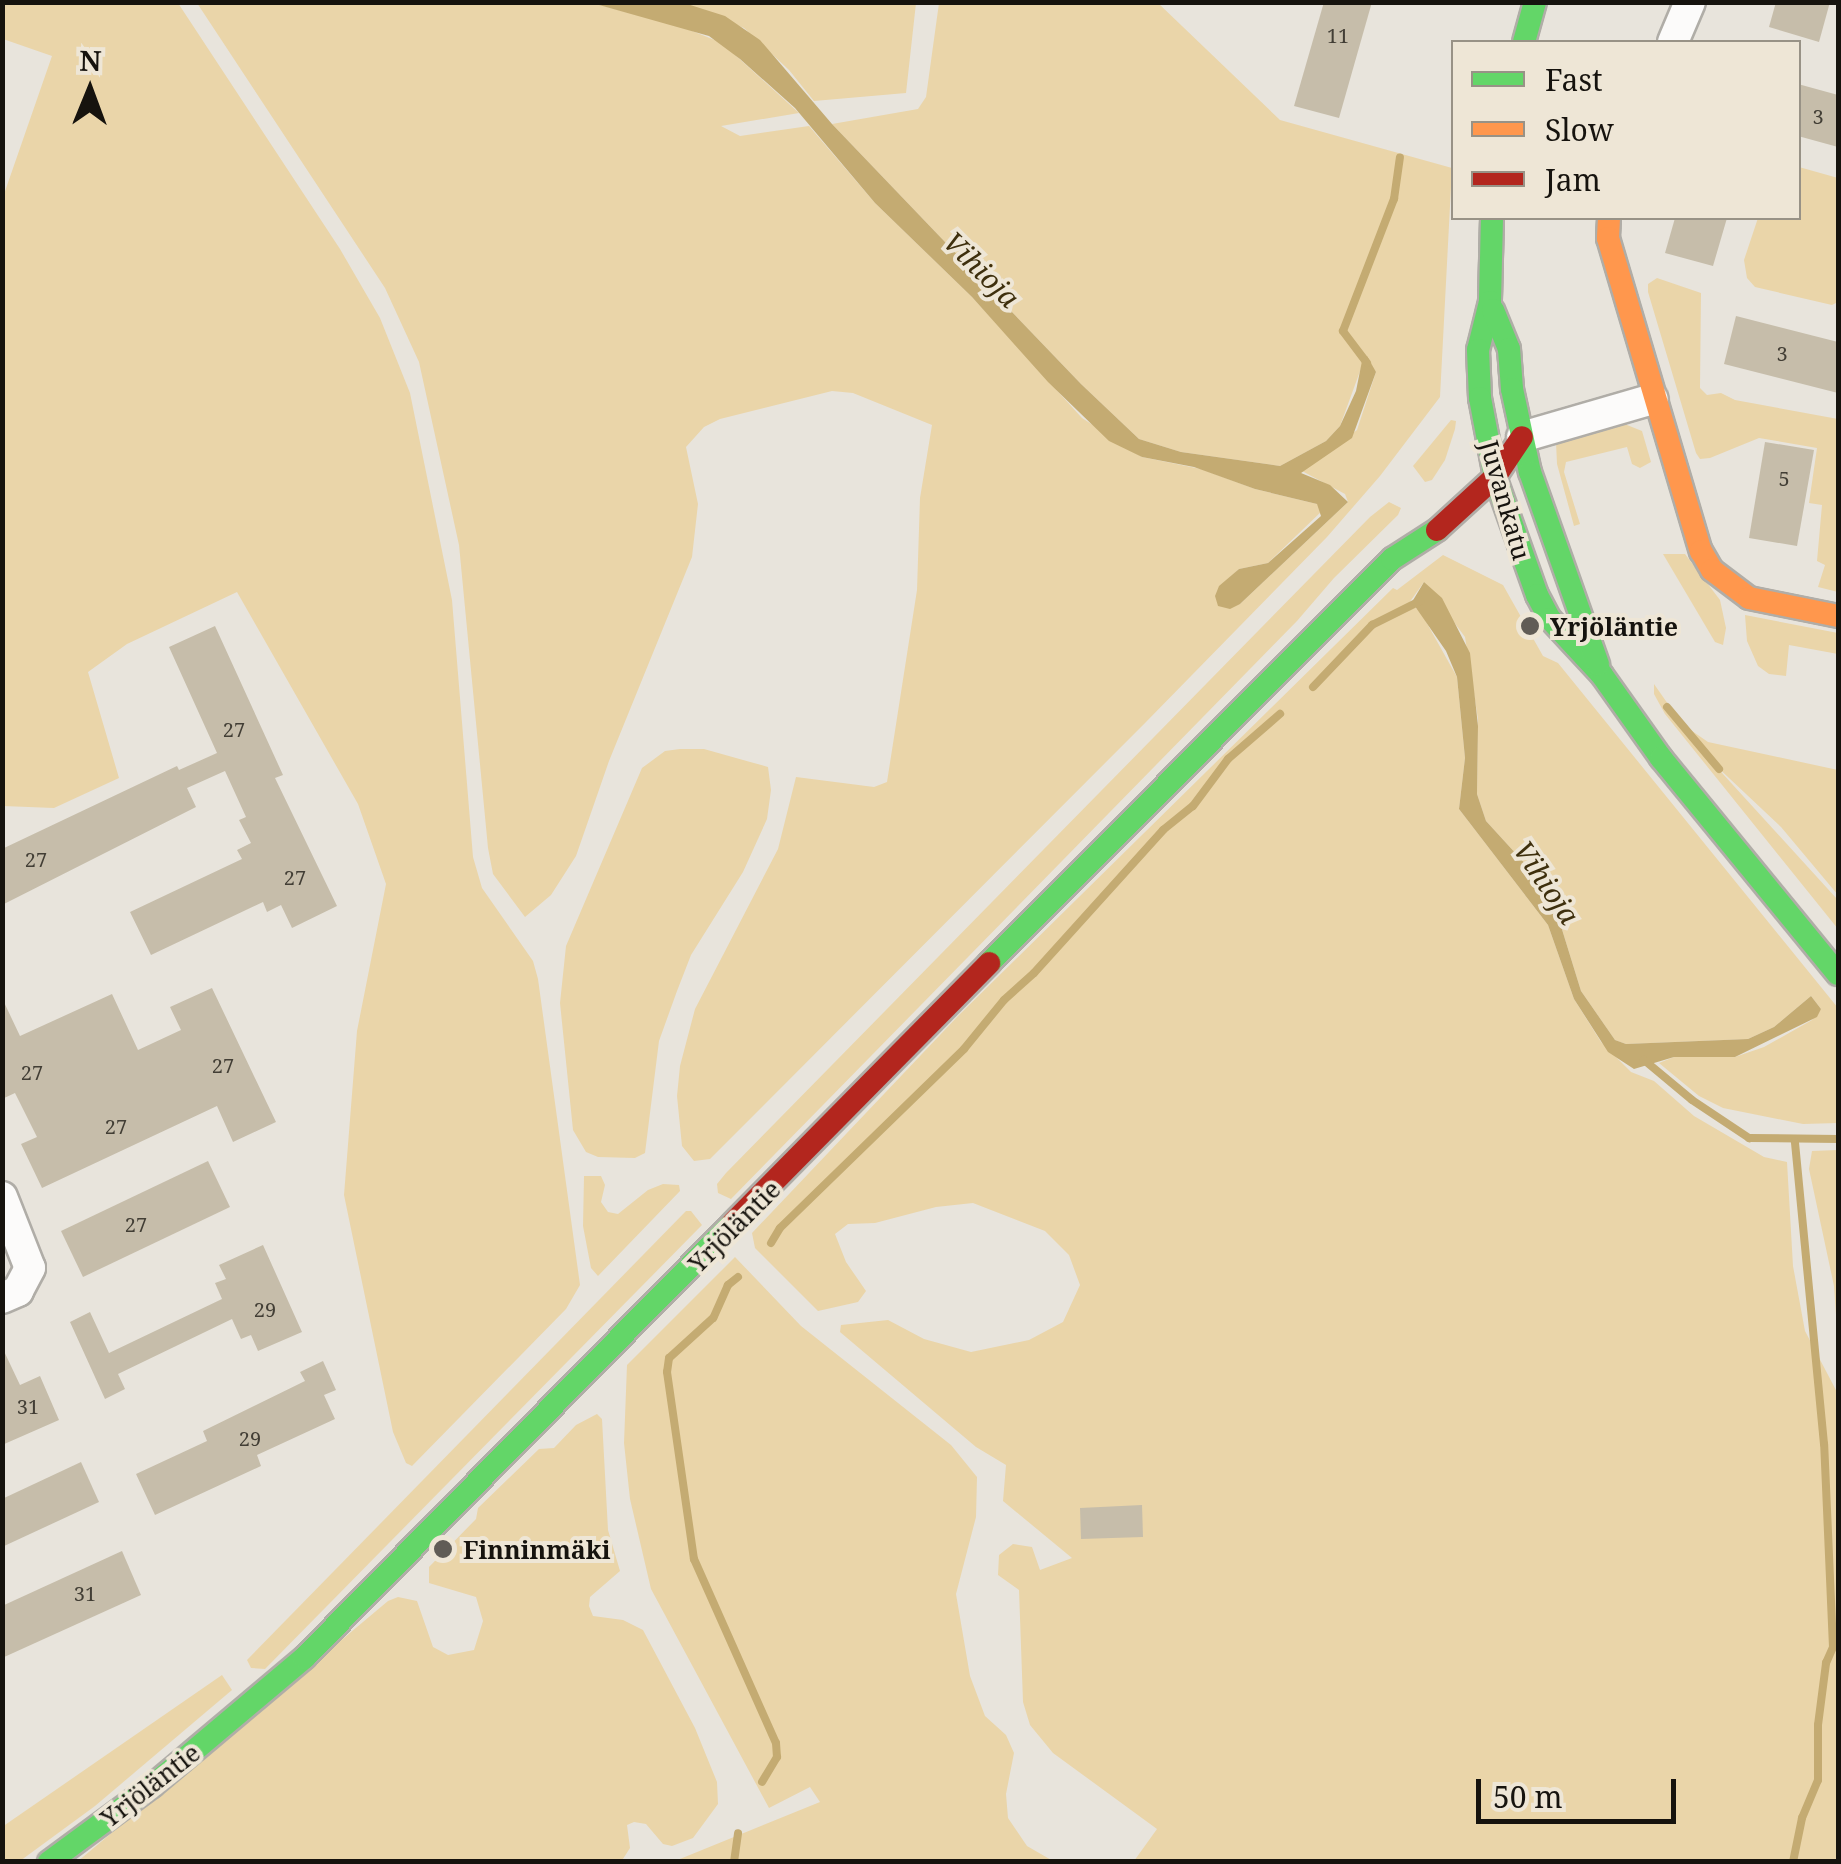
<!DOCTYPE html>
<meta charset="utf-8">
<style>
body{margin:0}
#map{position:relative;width:1841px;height:1864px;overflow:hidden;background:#e8e4dc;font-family:"Noto Serif",serif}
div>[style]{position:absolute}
.green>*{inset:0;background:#ead5a9}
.water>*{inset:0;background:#c4ab72}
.stream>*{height:8px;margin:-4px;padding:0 4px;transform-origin:4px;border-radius:4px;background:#c4ab72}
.building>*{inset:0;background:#c6bdaa}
.roads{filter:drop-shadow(2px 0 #b0ada7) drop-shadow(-2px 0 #b0ada7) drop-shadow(0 2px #b0ada7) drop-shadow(0 -2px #b0ada7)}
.street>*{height:30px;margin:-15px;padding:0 15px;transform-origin:15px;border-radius:15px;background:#fcfbfa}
.fast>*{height:22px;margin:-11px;padding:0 11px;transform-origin:11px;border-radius:11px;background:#63d668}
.slow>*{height:22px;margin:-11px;padding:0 11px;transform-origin:11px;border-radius:11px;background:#ff974d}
.jam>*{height:22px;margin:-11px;padding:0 11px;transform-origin:11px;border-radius:11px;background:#b3261e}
.dots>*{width:28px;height:28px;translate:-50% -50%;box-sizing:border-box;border:5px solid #eee6d6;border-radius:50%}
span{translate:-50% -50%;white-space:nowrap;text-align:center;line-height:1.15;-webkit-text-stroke:8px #eee6d6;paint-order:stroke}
.number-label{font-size:20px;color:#423e35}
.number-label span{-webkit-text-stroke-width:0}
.street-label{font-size:25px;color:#16130e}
.poi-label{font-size:25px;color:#16130e;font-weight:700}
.left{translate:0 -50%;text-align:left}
.water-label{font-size:28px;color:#3e2f0d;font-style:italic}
.frame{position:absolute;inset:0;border:5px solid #16130e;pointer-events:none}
.legend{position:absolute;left:1451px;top:40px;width:350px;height:180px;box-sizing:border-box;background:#eee6d6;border:2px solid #989286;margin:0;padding:12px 18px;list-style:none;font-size:30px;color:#16130e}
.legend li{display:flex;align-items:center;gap:20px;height:50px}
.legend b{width:50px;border:2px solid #989286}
.north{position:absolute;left:40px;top:40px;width:100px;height:100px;-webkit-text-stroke:8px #eee6d6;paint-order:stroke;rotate:1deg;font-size:28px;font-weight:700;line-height:40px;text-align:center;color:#16130e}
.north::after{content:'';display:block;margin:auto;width:35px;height:45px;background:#16130e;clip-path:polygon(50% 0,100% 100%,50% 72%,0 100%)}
.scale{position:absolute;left:1476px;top:1779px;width:200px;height:45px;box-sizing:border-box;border:5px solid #16130e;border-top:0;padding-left:12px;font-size:30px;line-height:35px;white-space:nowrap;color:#16130e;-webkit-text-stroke:8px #eee6d6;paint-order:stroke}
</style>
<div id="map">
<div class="green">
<i style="clip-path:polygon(3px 2px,178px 3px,340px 249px,380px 318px,410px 393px,452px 600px,473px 857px,482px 888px,533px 961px,538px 979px,580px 1285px,566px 1309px,412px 1466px,406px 1463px,393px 1432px,344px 1195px,357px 1031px,386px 884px,358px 804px,237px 592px,127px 644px,88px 672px,119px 778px,54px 808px,3px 806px,3px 197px,52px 56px,3px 39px)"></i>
<i style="clip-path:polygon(197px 3px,592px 3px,680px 26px,722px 43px,799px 113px,721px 126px,740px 136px,809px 126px,875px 203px,972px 297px,1082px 418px,1142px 457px,1201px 469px,1255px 489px,1317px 504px,1323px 510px,1268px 563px,1239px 569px,1226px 581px,1240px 604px,1348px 502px,1345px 494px,1302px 471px,1357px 430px,1376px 372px,1363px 363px,1340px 426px,1326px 441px,1280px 466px,1181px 452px,1139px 439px,1081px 384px,832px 124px,918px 109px,926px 97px,939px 3px,1158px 3px,1280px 120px,1452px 168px,1440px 397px,1380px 476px,1327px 537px,1146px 722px,710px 1159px,694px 1161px,682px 1146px,677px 1096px,680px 1066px,695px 1009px,778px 849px,796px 777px,874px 787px,887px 782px,917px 590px,920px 498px,932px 425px,853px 393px,832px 391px,720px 419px,704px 427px,686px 447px,698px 504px,692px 557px,609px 761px,576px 856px,551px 895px,525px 917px,493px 874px,488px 848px,459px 545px,419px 362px,385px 288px)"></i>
<i style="clip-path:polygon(684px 3px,916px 3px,906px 93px,814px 101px,789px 70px,744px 28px)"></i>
<i style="clip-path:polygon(1799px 167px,1838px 178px,1838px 302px,1832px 305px,1755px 287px,1747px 278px,1744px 260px,1758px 218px,1798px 218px)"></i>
<i style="clip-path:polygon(1657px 278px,1701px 293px,1700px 388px,1707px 395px,1721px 393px,1735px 400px,1838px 419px,1838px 592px,1818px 587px,1825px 565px,1817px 561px,1822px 505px,1809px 503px,1817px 448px,1759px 438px,1710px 458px,1700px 459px,1696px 453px,1648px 292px,1648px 284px)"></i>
<i style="clip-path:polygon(1451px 420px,1456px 421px,1455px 429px,1445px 460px,1432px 480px,1425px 482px,1413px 466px)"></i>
<i style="clip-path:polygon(1622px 423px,1642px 431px,1651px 462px,1640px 468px,1632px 464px,1627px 447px,1566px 462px,1564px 472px,1580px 524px,1574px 526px,1557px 464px,1556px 442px)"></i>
<i style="clip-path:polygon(1389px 502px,1401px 508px,1398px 515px,1334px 578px,1297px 621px,731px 1199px,718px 1193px,717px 1184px,726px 1173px,1370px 517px)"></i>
<i style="clip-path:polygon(1663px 554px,1685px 554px,1720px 600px,1726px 628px,1723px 645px,1715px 642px)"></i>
<i style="clip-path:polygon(1443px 555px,1503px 585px,1543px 656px,1558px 663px,1838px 1008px,1838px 1123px,1803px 1124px,1723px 1108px,1699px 1096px,1659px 1063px,1674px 1057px,1735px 1057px,1764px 1047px,1812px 1020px,1821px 1009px,1811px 996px,1774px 1027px,1748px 1039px,1626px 1044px,1615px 1040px,1581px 991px,1560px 923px,1530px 869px,1486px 821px,1477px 794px,1478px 719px,1465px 637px,1424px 582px,1409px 603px,1420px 611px,1457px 677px,1465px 758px,1459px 809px,1548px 925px,1574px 999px,1601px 1042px,1631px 1072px,1654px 1081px,1694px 1116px,1764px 1157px,1787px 1162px,1793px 1266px,1805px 1331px,1838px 1394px,1838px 1861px,1134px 1861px,1157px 1829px,1053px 1753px,1030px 1725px,1023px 1702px,1019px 1590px,998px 1575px,999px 1555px,1013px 1544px,1032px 1547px,1040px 1570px,1072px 1558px,1003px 1501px,1006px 1465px,976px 1447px,840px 1332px,841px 1325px,888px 1320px,924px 1339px,971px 1352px,1029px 1340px,1063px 1322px,1080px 1285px,1069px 1255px,1045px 1231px,973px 1203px,936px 1207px,875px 1223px,848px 1224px,835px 1234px,846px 1262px,866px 1291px,858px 1302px,818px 1311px,755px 1248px,752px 1233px,958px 1016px,1393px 588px,1397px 590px)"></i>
<i style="clip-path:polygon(1745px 615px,1838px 633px,1838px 654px,1789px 645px,1786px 676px,1769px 674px,1758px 666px,1747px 641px)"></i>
<i style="clip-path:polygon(1654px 684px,1682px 724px,1708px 742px,1838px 770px,1838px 895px,1781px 827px,1712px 762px,1837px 899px,1838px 929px,1665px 714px,1654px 694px)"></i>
<i style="clip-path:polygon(680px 749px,704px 749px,768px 767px,771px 790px,767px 819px,743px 872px,691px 955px,677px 991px,659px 1041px,645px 1153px,635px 1158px,598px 1157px,586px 1152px,573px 1130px,560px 1003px,566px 946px,642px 768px,665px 751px)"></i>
<i style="clip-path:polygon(1838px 1150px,1838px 1344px,1834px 1286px,1809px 1169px,1812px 1151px)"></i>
<i style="clip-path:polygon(584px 1176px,601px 1176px,605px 1185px,601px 1202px,608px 1212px,618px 1214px,648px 1190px,663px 1184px,679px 1185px,680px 1191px,598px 1276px,591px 1268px,583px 1226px)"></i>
<i style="clip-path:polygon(686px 1211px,691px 1211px,702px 1225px,265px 1669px,251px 1668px,247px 1660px)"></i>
<i style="clip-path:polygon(735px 1257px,801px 1326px,951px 1445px,977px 1477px,976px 1517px,956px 1594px,970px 1676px,985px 1716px,1006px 1735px,1014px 1753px,1006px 1794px,1008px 1818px,1027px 1846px,1053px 1861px,675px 1861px,820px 1802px,810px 1787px,769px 1808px,651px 1589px,630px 1499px,624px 1443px,627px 1365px)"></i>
<i style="clip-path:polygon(597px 1414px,602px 1419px,608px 1530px,620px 1571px,590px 1597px,589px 1606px,593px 1616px,623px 1620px,643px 1630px,695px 1728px,717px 1782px,718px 1804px,693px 1838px,672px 1846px,663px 1844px,646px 1824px,634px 1822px,627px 1825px,630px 1848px,621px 1862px,77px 1862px,388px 1601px,398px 1597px,417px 1601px,433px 1647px,448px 1655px,474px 1650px,483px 1621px,476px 1597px,429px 1583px,429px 1567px,476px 1519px,478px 1508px,539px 1449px,554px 1448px,576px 1425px)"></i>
<i style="clip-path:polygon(222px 1675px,232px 1690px,95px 1806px,20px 1861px,3px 1861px,2px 1827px)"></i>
</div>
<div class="water">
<i style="clip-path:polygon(592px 3px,684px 3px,725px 16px,760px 40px,832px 124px,1081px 384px,1139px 439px,1181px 452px,1280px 466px,1326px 441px,1340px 426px,1356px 391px,1363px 356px,1367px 356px,1376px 372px,1352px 438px,1301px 473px,1330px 485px,1348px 502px,1240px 604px,1230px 609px,1218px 606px,1215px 596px,1219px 586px,1239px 569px,1268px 563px,1321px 516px,1317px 504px,1255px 489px,1194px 467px,1142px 457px,1109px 441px,1048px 382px,972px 297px,875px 203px,795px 108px,740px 59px,709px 36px)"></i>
<i style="clip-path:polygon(1424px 582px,1442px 598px,1470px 653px,1478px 726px,1477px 794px,1486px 821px,1530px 869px,1560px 923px,1581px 991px,1615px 1040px,1626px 1044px,1748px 1039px,1774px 1027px,1811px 996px,1821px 1009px,1817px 1017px,1735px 1057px,1674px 1057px,1634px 1069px,1608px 1052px,1574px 999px,1548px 925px,1459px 809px,1465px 758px,1457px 677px,1446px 651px,1412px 602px)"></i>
</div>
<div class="stream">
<i style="left:1367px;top:363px;width:40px;rotate:-127deg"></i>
<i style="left:1343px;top:331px;width:142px;rotate:-68.9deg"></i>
<i style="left:1394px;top:199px;width:42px;rotate:-81.9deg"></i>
<i style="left:1313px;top:687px;width:86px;rotate:-46.4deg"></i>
<i style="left:1372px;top:625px;width:54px;rotate:-26.6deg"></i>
<i style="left:1667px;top:707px;width:81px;rotate:50deg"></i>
<i style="left:1644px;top:1060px;width:62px;rotate:39.8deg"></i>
<i style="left:1692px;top:1100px;width:69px;rotate:33.7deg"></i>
<i style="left:1749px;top:1138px;width:89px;rotate:0.6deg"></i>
<i style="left:771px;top:1243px;width:17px;rotate:-59deg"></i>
<i style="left:780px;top:1228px;width:257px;rotate:-44.2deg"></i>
<i style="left:964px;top:1049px;width:63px;rotate:-50.8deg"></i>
<i style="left:1004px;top:1000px;width:40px;rotate:-42deg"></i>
<i style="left:1034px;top:973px;width:193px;rotate:-47.9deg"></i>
<i style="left:1163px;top:830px;width:38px;rotate:-39deg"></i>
<i style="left:1193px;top:806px;width:59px;rotate:-53.3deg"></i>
<i style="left:1228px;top:759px;width:69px;rotate:-40.9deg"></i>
<i style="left:738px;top:1277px;width:13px;rotate:141deg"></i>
<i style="left:728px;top:1285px;width:36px;rotate:114deg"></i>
<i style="left:713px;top:1318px;width:59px;rotate:137.7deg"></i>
<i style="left:669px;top:1358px;width:14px;rotate:98deg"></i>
<i style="left:667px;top:1372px;width:189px;rotate:81.8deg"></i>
<i style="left:694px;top:1559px;width:201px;rotate:66deg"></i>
<i style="left:776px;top:1743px;width:14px;rotate:86deg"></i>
<i style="left:777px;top:1757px;width:29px;rotate:121deg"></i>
<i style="left:734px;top:1862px;width:29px;rotate:-82deg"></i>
<i style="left:1793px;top:1862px;width:45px;rotate:-78.4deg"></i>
<i style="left:1802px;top:1818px;width:41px;rotate:-67.2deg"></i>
<i style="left:1818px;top:1780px;width:55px;rotate:-90deg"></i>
<i style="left:1818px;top:1725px;width:63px;rotate:-82.6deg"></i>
<i style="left:1826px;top:1663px;width:17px;rotate:-66deg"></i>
<i style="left:1833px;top:1647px;width:203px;rotate:-92.5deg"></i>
<i style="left:1824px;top:1444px;width:304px;rotate:-95.5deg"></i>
</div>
<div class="building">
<i style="clip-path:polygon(1324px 2px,1372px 2px,1339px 118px,1294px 106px)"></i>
<i style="clip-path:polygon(1776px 2px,1830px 2px,1819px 42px,1769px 27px)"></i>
<i style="clip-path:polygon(1798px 84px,1838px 95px,1838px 147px,1798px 136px)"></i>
<i style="clip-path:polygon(1675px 218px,1727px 218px,1713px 266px,1665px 253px)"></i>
<i style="clip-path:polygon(1736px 316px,1838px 342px,1838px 393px,1724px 364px)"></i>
<i style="clip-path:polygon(1765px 442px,1814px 450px,1797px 546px,1749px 538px)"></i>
<i style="clip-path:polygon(215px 626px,283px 775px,275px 778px,337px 906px,292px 928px,281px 905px,267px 912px,263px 902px,151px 955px,130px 912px,242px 859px,237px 850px,251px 843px,239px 820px,246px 817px,225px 771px,187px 788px,196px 807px,2px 905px,2px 849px,177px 766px,179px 770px,217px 753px,169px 647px)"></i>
<i style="clip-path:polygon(212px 988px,276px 1122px,233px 1142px,217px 1106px,42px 1188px,21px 1144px,37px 1137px,15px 1093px,2px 1099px,2px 998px,20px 1036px,112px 994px,138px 1050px,181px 1030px,170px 1007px)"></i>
<i style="clip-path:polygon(208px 1161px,230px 1207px,83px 1277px,61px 1231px)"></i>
<i style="clip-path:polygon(263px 1245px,302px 1332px,258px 1351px,251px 1335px,241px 1339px,232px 1319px,118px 1374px,125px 1389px,105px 1399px,70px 1322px,90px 1312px,109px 1353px,222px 1299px,215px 1283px,226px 1279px,219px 1265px)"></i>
<i style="clip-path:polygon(2px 1347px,20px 1385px,40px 1376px,59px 1420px,2px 1445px)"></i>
<i style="clip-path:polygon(323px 1361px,336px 1390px,324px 1395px,335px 1419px,257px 1455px,261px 1466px,155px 1515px,136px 1474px,207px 1441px,203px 1431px,305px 1381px,300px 1372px)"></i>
<i style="clip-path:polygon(81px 1462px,99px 1502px,2px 1547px,2px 1499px)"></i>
<i style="clip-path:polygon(1142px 1505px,1143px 1537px,1081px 1539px,1080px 1508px)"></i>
<i style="clip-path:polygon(122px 1551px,141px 1595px,2px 1658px,2px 1606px)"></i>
</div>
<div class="roads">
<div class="street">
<i style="left:1673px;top:42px;width:43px;rotate:-67deg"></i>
<i style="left:1522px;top:437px;width:136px;rotate:-16.2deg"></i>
<i style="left:2px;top:1197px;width:76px;rotate:68.5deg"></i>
<i style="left:30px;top:1268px;width:26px;rotate:118deg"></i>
<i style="left:18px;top:1291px;width:17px;rotate:156deg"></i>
</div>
<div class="fast">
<i style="left:1524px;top:42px;width:41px;rotate:-74.6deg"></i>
<i style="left:1492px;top:218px;width:84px;rotate:91.4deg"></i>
<i style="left:1490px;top:302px;width:49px;rotate:104deg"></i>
<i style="left:1478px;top:350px;width:48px;rotate:87.6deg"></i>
<i style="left:1480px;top:398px;width:80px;rotate:79.2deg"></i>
<i style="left:1495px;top:477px;width:125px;rotate:70.4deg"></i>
<i style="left:1537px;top:595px;width:27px;rotate:62deg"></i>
<i style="left:1550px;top:619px;width:76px;rotate:47.1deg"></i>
<i style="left:1602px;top:675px;width:102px;rotate:54.6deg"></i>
<i style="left:1661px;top:758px;width:279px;rotate:50.7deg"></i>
<i style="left:1493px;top:310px;width:42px;rotate:67.7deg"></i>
<i style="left:1509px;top:349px;width:40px;rotate:85.7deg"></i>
<i style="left:1512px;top:389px;width:85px;rotate:77.8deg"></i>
<i style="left:1530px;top:472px;width:204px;rotate:70.5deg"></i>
<i style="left:989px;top:963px;width:571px;rotate:-45.07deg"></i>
<i style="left:1392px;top:559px;width:54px;rotate:-32.8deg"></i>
<i style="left:49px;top:1862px;width:128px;rotate:-36.4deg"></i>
<i style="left:152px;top:1786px;width:199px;rotate:-40.1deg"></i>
<i style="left:304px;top:1658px;width:611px;rotate:-45.4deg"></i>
</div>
<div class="slow">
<i style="left:1609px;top:218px;width:20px;rotate:93deg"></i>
<i style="left:1608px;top:238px;width:327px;rotate:73.5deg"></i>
<i style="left:1701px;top:551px;width:22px;rotate:60deg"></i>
<i style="left:1712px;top:570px;width:46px;rotate:37.1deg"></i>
<i style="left:1749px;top:598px;width:91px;rotate:11.4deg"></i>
</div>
<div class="jam">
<i style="left:1437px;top:530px;width:79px;rotate:-42.4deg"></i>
<i style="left:1495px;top:477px;width:48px;rotate:-56deg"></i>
<i style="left:733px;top:1223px;width:365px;rotate:-45.4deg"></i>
</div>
</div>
<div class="dots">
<i style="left:1530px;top:626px;background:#605c56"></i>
<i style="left:443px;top:1549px;background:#605c56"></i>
</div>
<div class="number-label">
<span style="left:1338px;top:35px">11</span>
<span style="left:1818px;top:116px">3</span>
<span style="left:1782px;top:353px">3</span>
<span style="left:1784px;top:478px">5</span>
<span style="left:234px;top:729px">27</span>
<span style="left:36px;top:859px">27</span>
<span style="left:295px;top:877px">27</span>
<span style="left:223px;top:1065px">27</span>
<span style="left:32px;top:1072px">27</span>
<span style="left:116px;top:1126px">27</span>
<span style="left:136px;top:1224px">27</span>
<span style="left:265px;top:1309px">29</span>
<span style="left:28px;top:1406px">31</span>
<span style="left:250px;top:1438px">29</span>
<span style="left:85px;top:1593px">31</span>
</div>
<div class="street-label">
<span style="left:1506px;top:500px;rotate:74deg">Juvankatu</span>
<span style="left:734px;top:1226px;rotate:-45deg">Yrjöläntie</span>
<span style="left:150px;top:1785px;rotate:-38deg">Yrjöläntie</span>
</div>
<div class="poi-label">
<span class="left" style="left:1550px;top:626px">Yrjöläntie</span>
<span class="left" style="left:463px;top:1549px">Finninmäki</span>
</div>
<div class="water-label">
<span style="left:982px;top:269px;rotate:45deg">Vihioja</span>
<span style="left:1547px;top:882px;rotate:56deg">Vihioja</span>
</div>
<div class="frame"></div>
<ul class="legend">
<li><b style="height:12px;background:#63d668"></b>Fast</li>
<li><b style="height:12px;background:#ff974d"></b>Slow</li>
<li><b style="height:12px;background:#b3261e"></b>Jam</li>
</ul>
<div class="north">N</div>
<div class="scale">50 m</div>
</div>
